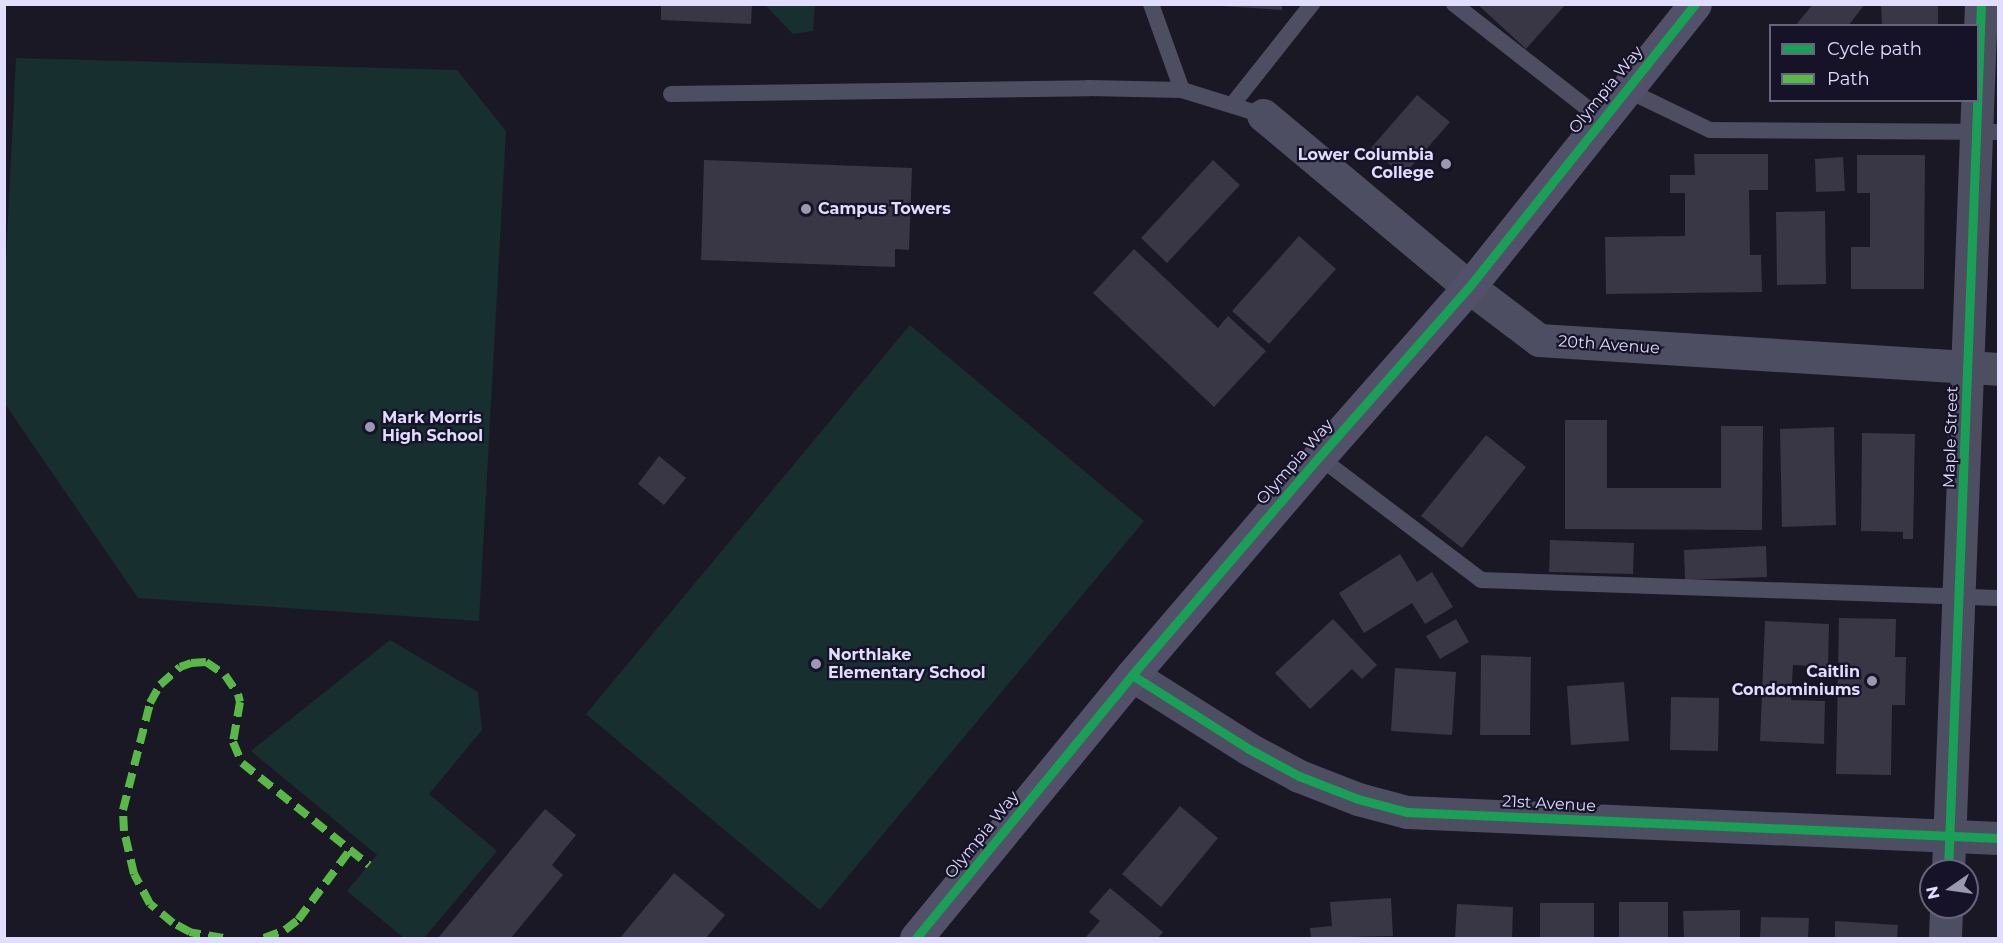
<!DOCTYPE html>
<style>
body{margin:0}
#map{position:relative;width:2003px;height:943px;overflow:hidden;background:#1a1824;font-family:Montserrat,sans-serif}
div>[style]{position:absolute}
.green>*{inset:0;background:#172f2f}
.building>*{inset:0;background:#393645}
.lane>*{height:16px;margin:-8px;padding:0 8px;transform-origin:8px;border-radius:8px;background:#4e4e63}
.street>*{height:33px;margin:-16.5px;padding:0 16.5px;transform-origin:16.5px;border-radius:16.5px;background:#4e4e63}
.secondary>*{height:33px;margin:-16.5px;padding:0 16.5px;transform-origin:16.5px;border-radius:16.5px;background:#525169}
.quiet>*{height:8px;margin-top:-4px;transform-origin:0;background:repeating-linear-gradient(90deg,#58b947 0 15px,transparent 0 23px)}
.cycleway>*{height:9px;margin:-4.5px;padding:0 4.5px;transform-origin:4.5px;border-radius:4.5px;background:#1a9f57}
.dots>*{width:16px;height:16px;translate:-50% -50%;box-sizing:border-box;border:3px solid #161329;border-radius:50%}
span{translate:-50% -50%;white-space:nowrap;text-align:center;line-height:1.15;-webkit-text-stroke:4.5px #161329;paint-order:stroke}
.street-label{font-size:16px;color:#e1ddfd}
.poi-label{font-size:16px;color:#e1ddfd;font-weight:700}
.right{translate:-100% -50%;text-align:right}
.left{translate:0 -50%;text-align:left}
.frame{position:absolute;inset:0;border:6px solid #e1ddfd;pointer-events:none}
.legend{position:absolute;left:1769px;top:24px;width:210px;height:78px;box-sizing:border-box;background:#161329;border:2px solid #67647e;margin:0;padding:8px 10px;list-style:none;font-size:18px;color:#e1ddfd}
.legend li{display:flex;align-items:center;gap:12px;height:30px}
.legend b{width:30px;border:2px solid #67647e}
.north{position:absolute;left:1919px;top:859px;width:60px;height:60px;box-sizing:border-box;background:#161329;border:2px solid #67647e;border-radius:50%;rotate:257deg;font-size:16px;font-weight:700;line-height:24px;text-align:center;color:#e1ddfd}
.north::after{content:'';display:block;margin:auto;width:21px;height:27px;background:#9b98b1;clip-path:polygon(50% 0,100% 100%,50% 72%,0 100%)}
</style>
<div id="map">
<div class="green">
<i style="clip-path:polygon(765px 5px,815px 5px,813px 31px,793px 34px)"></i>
<i style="clip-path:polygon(16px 58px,457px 70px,506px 131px,479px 621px,138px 598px,5px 404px,5px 279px)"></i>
<i style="clip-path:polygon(910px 325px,1144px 521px,820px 910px,586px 714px)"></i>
<i style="clip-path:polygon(390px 640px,478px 692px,482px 730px,429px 794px,497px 851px,424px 938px,404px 938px,347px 891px,377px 855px,251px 751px)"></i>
</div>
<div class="building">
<i style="clip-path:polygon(661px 4px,752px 4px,751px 24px,661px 20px)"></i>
<i style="clip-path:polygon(1190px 4px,1282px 4px,1282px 10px)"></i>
<i style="clip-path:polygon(1477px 4px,1566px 4px,1526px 49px)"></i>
<i style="clip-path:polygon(1813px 4px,1865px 4px,1848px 26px,1795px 26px)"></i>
<i style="clip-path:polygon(1881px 4px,1938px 4px,1938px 26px,1882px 26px)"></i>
<i style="clip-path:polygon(1417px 95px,1450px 122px,1403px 176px,1371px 148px)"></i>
<i style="clip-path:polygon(1694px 154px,1768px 154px,1768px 190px,1749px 190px,1750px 255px,1761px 255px,1762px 292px,1606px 294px,1605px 237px,1685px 236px,1685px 193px,1670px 193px,1670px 175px,1695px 175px)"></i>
<i style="clip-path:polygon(1857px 155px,1925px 155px,1924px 289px,1851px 289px,1851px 247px,1870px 247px,1870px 193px,1857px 193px)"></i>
<i style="clip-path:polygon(1843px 157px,1845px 191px,1816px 192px,1815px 159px)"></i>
<i style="clip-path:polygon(704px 160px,912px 168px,909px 250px,895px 249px,895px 267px,701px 260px)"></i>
<i style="clip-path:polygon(1213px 160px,1240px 185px,1167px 263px,1141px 238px)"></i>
<i style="clip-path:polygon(1825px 211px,1826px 284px,1777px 285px,1776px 212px)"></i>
<i style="clip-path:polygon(1299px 236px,1336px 269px,1269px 344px,1232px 311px)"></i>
<i style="clip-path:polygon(1134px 249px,1218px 328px,1228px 316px,1266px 351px,1214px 407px,1093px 293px)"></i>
<i style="clip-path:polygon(1565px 420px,1607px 420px,1607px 488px,1721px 488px,1721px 426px,1763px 426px,1762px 530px,1565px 529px)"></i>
<i style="clip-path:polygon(1834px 427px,1836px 525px,1782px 527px,1780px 429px)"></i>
<i style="clip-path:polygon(1862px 433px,1915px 434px,1913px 539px,1903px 539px,1903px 532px,1861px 531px)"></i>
<i style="clip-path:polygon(1486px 435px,1526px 467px,1462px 548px,1421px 516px)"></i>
<i style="clip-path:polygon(659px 456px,686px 478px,664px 505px,638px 484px)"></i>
<i style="clip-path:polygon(1550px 540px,1634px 543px,1633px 574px,1549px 572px)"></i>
<i style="clip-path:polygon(1766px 546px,1767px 577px,1685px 580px,1684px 550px)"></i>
<i style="clip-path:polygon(1400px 554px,1417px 582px,1432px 572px,1453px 607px,1425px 624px,1412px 603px,1364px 633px,1339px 593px)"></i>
<i style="clip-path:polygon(1839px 618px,1896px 619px,1895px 657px,1906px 657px,1905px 705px,1892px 705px,1891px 775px,1836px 774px)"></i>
<i style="clip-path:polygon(1333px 619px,1377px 665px,1362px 679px,1352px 669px,1310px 709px,1275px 673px)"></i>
<i style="clip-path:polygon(1456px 619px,1469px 642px,1440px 659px,1426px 636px)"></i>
<i style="clip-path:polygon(1765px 621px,1829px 624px,1828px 667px,1793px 665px,1791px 700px,1825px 701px,1824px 744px,1760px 741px)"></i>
<i style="clip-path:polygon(1481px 655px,1531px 657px,1530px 735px,1480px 735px)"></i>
<i style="clip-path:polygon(1395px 668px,1456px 672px,1452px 735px,1391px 731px)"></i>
<i style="clip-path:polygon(1624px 682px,1629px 741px,1571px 745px,1567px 686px)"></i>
<i style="clip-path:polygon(1671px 697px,1719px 698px,1718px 751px,1670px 750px)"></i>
<i style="clip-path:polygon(1180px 806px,1218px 838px,1161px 907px,1122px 874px)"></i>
<i style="clip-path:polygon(545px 809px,576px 835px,552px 865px,563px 875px,511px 938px,438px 938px)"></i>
<i style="clip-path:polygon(674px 873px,725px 915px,706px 938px,620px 938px)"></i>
<i style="clip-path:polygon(1110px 888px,1163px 932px,1158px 938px,1085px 938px,1100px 921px,1089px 912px)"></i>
<i style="clip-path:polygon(1391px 898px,1393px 936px,1311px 938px,1310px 928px,1332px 926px,1330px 902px)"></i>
<i style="clip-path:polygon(1619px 902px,1668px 902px,1668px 938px,1619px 938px)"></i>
<i style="clip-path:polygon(1540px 903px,1594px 903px,1594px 938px,1540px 938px)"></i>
<i style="clip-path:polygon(1457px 904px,1513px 907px,1512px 938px,1455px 938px)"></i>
<i style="clip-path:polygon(1740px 910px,1740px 938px,1684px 938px,1683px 911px)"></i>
<i style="clip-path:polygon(1761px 917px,1809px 918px,1808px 938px,1760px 938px)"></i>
<i style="clip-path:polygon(1835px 921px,1898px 925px,1897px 938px,1835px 938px)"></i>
</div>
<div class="lane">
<i style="left:1151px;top:4px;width:91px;rotate:70.2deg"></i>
<i style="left:1454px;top:4px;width:187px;rotate:38deg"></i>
<i style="left:1625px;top:89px;width:94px;rotate:25.8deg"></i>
<i style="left:1710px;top:130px;width:288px;rotate:0.4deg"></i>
<i style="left:671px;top:94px;width:418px;rotate:-0.8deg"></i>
<i style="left:1089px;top:88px;width:93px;rotate:1.2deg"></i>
<i style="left:1182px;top:90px;width:85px;rotate:17.2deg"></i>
<i style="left:1232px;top:105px;width:129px;rotate:-51.6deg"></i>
<i style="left:1319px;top:457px;width:203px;rotate:37.2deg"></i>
<i style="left:1481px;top:580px;width:517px;rotate:1.99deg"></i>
</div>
<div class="street">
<i style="left:1263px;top:115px;width:268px;rotate:39.9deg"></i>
<i style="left:1469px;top:287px;width:88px;rotate:37.1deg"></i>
<i style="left:1539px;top:340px;width:460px;rotate:3.6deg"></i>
<i style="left:1132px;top:675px;width:138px;rotate:32.3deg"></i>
<i style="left:1249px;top:749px;width:57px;rotate:28.4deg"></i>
<i style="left:1299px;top:776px;width:63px;rotate:21.3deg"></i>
<i style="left:1358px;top:799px;width:51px;rotate:14.9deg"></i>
<i style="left:1407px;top:812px;width:592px;rotate:2.52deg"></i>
<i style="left:1948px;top:871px;width:868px;rotate:-87.82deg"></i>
<i style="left:1945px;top:938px;width:31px;rotate:-88deg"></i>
</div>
<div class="secondary">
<i style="left:916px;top:938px;width:340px;rotate:-50.6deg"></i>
<i style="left:1132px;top:675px;width:287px;rotate:-49.4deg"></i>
<i style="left:1319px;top:457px;width:227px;rotate:-48.6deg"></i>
<i style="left:1469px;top:287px;width:362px;rotate:-51.4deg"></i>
</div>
<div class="quiet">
<i style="left:223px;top:938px;width:34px;rotate:-170deg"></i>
<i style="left:190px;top:932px;width:19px;rotate:-152deg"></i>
<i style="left:173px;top:923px;width:30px;rotate:-140deg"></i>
<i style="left:150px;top:904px;width:34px;rotate:-118deg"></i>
<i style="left:134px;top:874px;width:44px;rotate:-103.1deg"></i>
<i style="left:124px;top:831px;width:21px;rotate:-93deg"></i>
<i style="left:123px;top:810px;width:110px;rotate:-75.8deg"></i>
<i style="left:150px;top:703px;width:21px;rotate:-61deg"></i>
<i style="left:160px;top:685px;width:27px;rotate:-42deg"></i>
<i style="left:180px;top:667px;width:12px;rotate:-20deg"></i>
<i style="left:191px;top:663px;width:15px;rotate:-4deg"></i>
<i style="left:206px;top:662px;width:23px;rotate:34deg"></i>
<i style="left:225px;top:675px;width:23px;rotate:56deg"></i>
<i style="left:238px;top:694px;width:8px;rotate:76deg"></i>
<i style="left:240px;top:702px;width:41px;rotate:99.9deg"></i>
<i style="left:233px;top:742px;width:23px;rotate:67deg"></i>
<i style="left:242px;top:763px;width:163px;rotate:38.8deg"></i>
<i style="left:264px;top:938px;width:22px;rotate:-21deg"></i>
<i style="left:285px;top:930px;width:16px;rotate:-38deg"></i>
<i style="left:298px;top:920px;width:87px;rotate:-53.4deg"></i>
</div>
<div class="cycleway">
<i style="left:1132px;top:675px;width:138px;rotate:32.3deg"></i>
<i style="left:1249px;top:749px;width:57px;rotate:28.4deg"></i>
<i style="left:1299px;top:776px;width:63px;rotate:21.3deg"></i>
<i style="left:1358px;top:799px;width:51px;rotate:14.9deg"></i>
<i style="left:1407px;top:812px;width:592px;rotate:2.52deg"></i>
<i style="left:1948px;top:871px;width:868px;rotate:-87.82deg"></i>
<i style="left:916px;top:938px;width:340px;rotate:-50.6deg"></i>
<i style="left:1132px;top:675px;width:287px;rotate:-49.4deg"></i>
<i style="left:1319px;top:457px;width:227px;rotate:-48.6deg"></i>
<i style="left:1469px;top:287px;width:362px;rotate:-51.4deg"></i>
</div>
<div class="dots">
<i style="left:1446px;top:164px;background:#9b98b1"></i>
<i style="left:806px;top:209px;background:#9b98b1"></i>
<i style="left:370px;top:427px;background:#9b98b1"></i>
<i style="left:816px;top:664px;background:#9b98b1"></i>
<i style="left:1872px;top:681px;background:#9b98b1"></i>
</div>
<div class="street-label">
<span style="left:1606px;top:90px;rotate:-51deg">Olympia Way</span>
<span style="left:1609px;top:345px;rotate:4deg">20th Avenue</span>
<span style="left:1951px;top:437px;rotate:-88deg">Maple Street</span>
<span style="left:1295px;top:462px;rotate:-49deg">Olympia Way</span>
<span style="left:1549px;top:804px;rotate:3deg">21st Avenue</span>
<span style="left:982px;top:835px;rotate:-51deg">Olympia Way</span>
</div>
<div class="poi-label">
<span class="right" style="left:1434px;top:164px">Lower Columbia<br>College</span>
<span class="left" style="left:818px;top:209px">Campus Towers</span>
<span class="left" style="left:382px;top:427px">Mark Morris<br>High School</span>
<span class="left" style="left:828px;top:664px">Northlake<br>Elementary School</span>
<span class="right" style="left:1860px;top:681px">Caitlin<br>Condominiums</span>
</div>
<div class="frame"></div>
<ul class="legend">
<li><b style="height:8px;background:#1a9f57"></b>Cycle path</li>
<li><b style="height:8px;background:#58b947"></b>Path</li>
</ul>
<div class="north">N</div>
</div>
